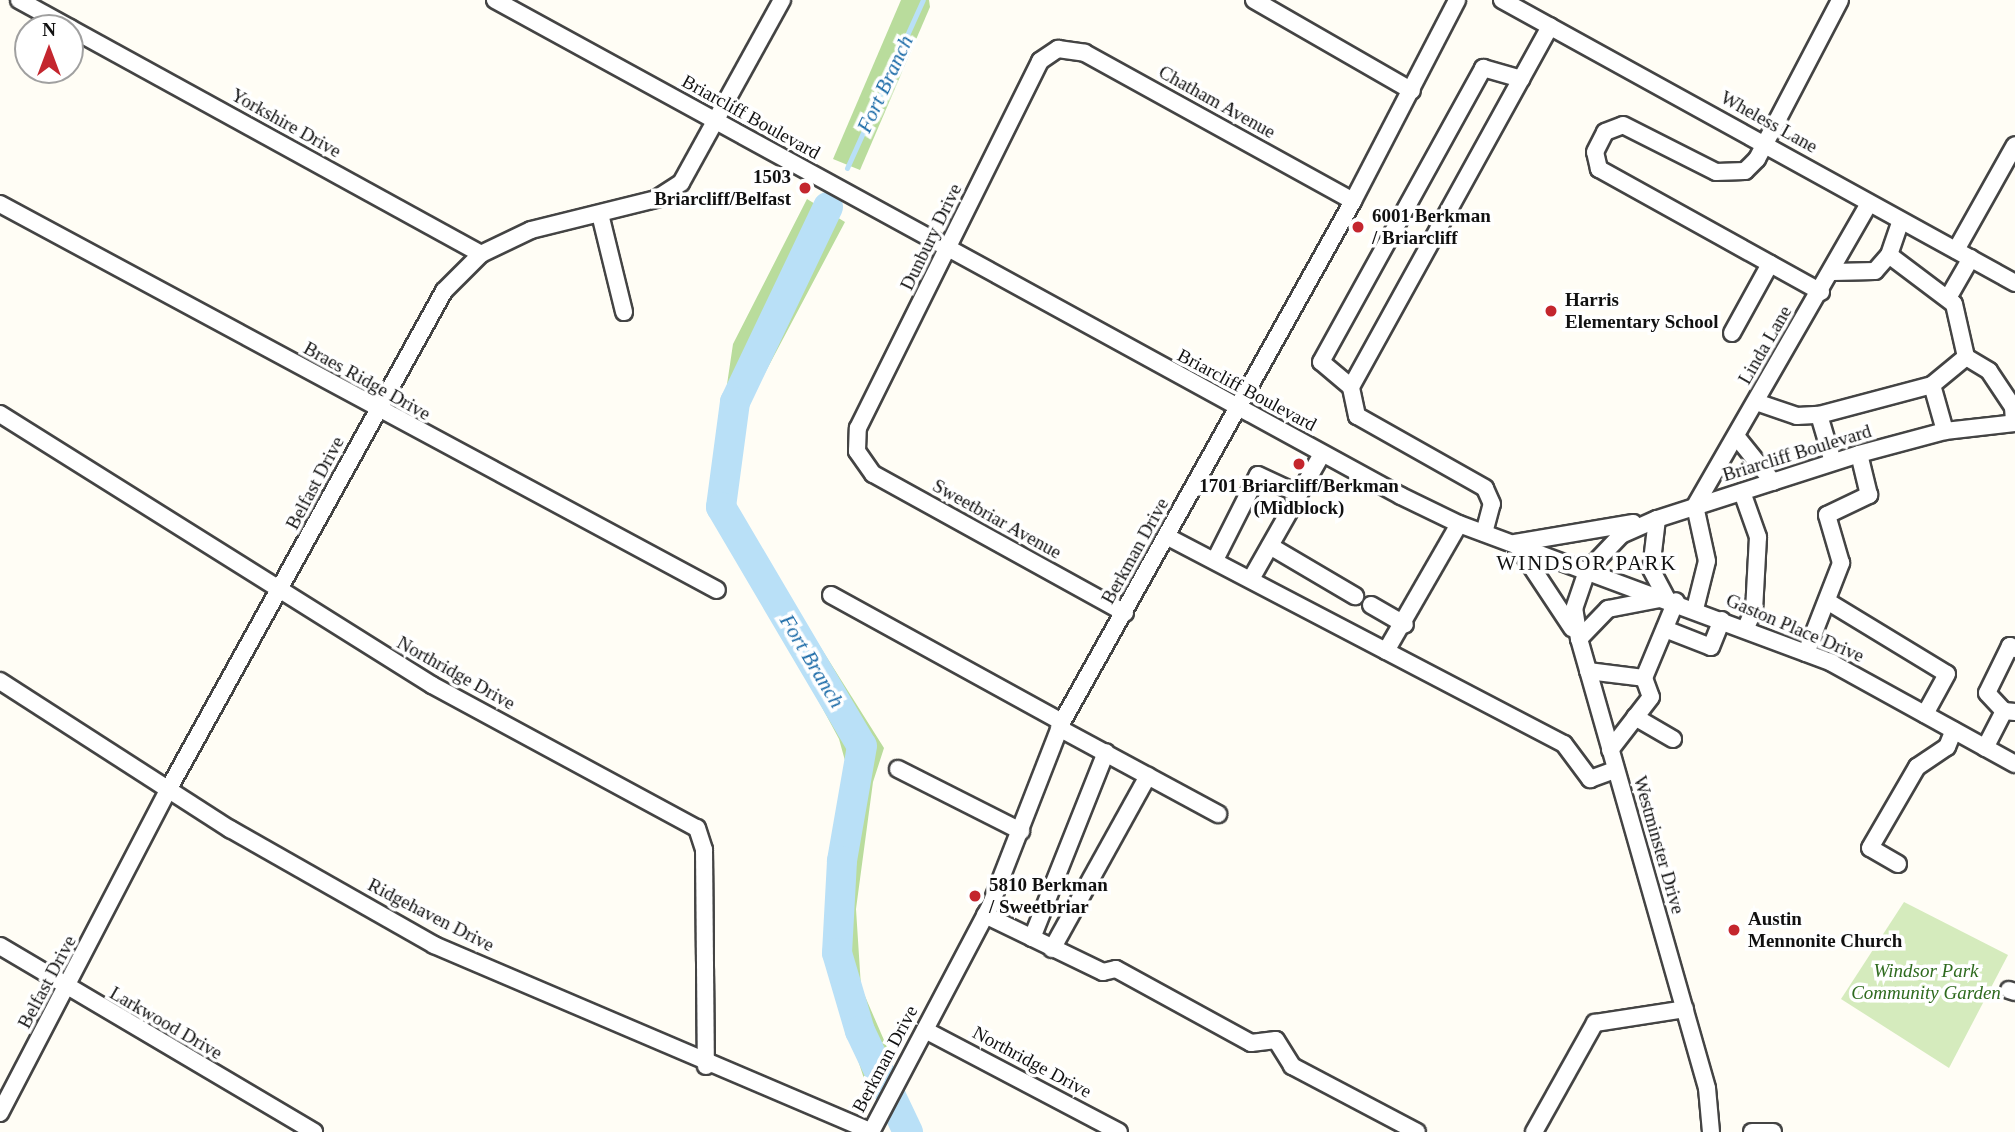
<!DOCTYPE html>
<style>
body{margin:0}
#map{position:relative;width:2015px;height:1132px;overflow:hidden;background:#fffdf5;font-family:Georgia,serif}
div>[style]{position:absolute}
.green>*{inset:0;background:#d5ebbd}
.forest>*{inset:0;background:#b9dc9c}
.stream>*{height:5px;margin:-2.5px;padding:0 2.5px;transform-origin:2.5px;border-radius:2.5px;background:#b9e0f7}
.river>*{height:30px;margin:-15px;padding:0 15px;transform-origin:15px;border-radius:15px;background:#b9e0f7}
.path>*{height:2.5px;margin-top:-1.25px;transform-origin:0;background:repeating-linear-gradient(90deg,#333 0 7px,transparent 0 10.5px)}
.roads{filter:drop-shadow(2px 0 #444) drop-shadow(-2px 0 #444) drop-shadow(0 2px #444) drop-shadow(0 -2px #444)}
.minor>*{height:16px;margin:-8px;padding:0 8px;transform-origin:8px;border-radius:8px;background:#fff}
.dots>*{width:19px;height:19px;translate:-50% -50%;box-sizing:border-box;border:4px solid #fff;border-radius:50%}
span{translate:-50% -50%;white-space:nowrap;text-align:center;line-height:1.15;-webkit-text-stroke:7px #fff;paint-order:stroke}
.street-label{font-size:19px;color:#111}
.poi-label{font-size:19px;color:#111;font-weight:700}
.right{translate:-100% -50%;text-align:right}
.left{translate:0 -50%;text-align:left}
.park-label{font-size:19px;color:#2f6b1f;font-style:italic}
.water-label{font-size:21px;color:#1768a6;font-style:italic}
.neighbourhood-label{font-size:21px;color:#111;letter-spacing:2px}
.north{position:absolute;left:14px;top:14px;width:70px;height:70px;box-sizing:border-box;background:#fff;border:2px solid #a0a0a0;border-radius:50%;rotate:0deg;font-size:19px;font-weight:700;line-height:28px;text-align:center;color:#111}
.north::after{content:'';display:block;margin:auto;width:24px;height:32px;background:#c4262e;clip-path:polygon(50% 0,100% 100%,50% 72%,0 100%)}
</style>
<div id="map">
<div class="green">
<i style="clip-path:polygon(1904px 902px,2008px 955px,1949px 1068px,1841px 999px)"></i>
</div>
<div class="forest">
<i style="clip-path:polygon(901px 0,929px 0,930px 7px,860px 170px,833px 159px)"></i>
<i style="clip-path:polygon(807px 199px,845px 222px,748px 405px,734px 510px,884px 748px,873px 782px,856px 909px,861px 987px,887px 1047px,866px 1085px,824px 954px,849px 775px,839px 739px,710px 499px,733px 344px)"></i>
</div>
<div class="stream">
<i style="left:847px;top:168px;width:184px;rotate:-65.7deg"></i>
</div>
<div class="river">
<i style="left:828px;top:207px;width:216px;rotate:115.5deg"></i>
<i style="left:735px;top:402px;width:106px;rotate:97.6deg"></i>
<i style="left:721px;top:507px;width:277px;rotate:59.5deg"></i>
<i style="left:862px;top:746px;width:117px;rotate:99.9deg"></i>
<i style="left:842px;top:861px;width:92px;rotate:93.1deg"></i>
<i style="left:837px;top:953px;width:81px;rotate:73.6deg"></i>
<i style="left:860px;top:1031px;width:112px;rotate:64.6deg"></i>
</div>
<div class="path">
<i style="left:1621px;top:558px;width:15px"></i>
</div>
<div class="roads">
<div class="minor">
<i style="left:19px;top:0;width:58px;rotate:28.8deg"></i>
<i style="left:495px;top:0;width:1033px;rotate:28.7deg"></i>
<i style="left:1401px;top:496px;width:64px;rotate:25.8deg"></i>
<i style="left:1459px;top:524px;width:398px;rotate:20.4deg"></i>
<i style="left:1832px;top:663px;width:209px;rotate:28.9deg"></i>
<i style="left:1254px;top:0;width:182px;rotate:29.9deg"></i>
<i style="left:1502px;top:0;width:586px;rotate:28.88deg"></i>
<i style="left:70px;top:28px;width:469px;rotate:28.8deg"></i>
<i style="left:0;top:204px;width:814px;rotate:28.3deg"></i>
<i style="left:600px;top:214px;width:101px;rotate:76.2deg"></i>
<i style="left:1956px;top:250px;width:120px;rotate:-60.7deg"></i>
<i style="left:1889px;top:255px;width:81px;rotate:37deg"></i>
<i style="left:1954px;top:304px;width:54px;rotate:77.2deg"></i>
<i style="left:1966px;top:357px;width:27px;rotate:31deg"></i>
<i style="left:1989px;top:371px;width:43px;rotate:56.3deg"></i>
<i style="left:2013px;top:407px;width:16px;rotate:86deg"></i>
<i style="left:1833px;top:272px;width:42px;rotate:-1.4deg"></i>
<i style="left:1875px;top:271px;width:21px;rotate:-49deg"></i>
<i style="left:1889px;top:255px;width:36px;rotate:-71deg"></i>
<i style="left:1821px;top:292px;width:254px;rotate:-151deg"></i>
<i style="left:1599px;top:169px;width:17px;rotate:-103deg"></i>
<i style="left:1595px;top:152px;width:22px;rotate:-63deg"></i>
<i style="left:1605px;top:132px;width:19px;rotate:-21deg"></i>
<i style="left:1623px;top:125px;width:104px;rotate:26.8deg"></i>
<i style="left:1716px;top:172px;width:29px;rotate:-2deg"></i>
<i style="left:1745px;top:171px;width:17px;rotate:-45deg"></i>
<i style="left:1757px;top:159px;width:179px;rotate:-62.4deg"></i>
<i style="left:1948px;top:298px;width:46px;rotate:-60.1deg"></i>
<i style="left:1732px;top:333px;width:79px;rotate:-61.2deg"></i>
<i style="left:1932px;top:385px;width:48px;rotate:74.2deg"></i>
<i style="left:1351px;top:387px;width:39px;rotate:-140deg"></i>
<i style="left:1321px;top:362px;width:336px;rotate:-61.1deg"></i>
<i style="left:1483px;top:68px;width:40px;rotate:16deg"></i>
<i style="left:1756px;top:402px;width:43px;rotate:18.9deg"></i>
<i style="left:1797px;top:416px;width:22px;rotate:-3deg"></i>
<i style="left:1819px;top:415px;width:117px;rotate:-14.9deg"></i>
<i style="left:1932px;top:385px;width:44px;rotate:-39.5deg"></i>
<i style="left:0;top:414px;width:510px;rotate:32.1deg"></i>
<i style="left:432px;top:685px;width:301px;rotate:28.4deg"></i>
<i style="left:697px;top:828px;width:23px;rotate:72deg"></i>
<i style="left:704px;top:850px;width:216px;rotate:89.5deg"></i>
<i style="left:1819px;top:415px;width:49px;rotate:73.4deg"></i>
<i style="left:1736px;top:436px;width:59px;rotate:51.2deg"></i>
<i style="left:1742px;top:492px;width:48px;rotate:70.4deg"></i>
<i style="left:1758px;top:537px;width:73px;rotate:93.1deg"></i>
<i style="left:1754px;top:610px;width:21px;rotate:115deg"></i>
<i style="left:1657px;top:519px;width:50px;rotate:96.8deg"></i>
<i style="left:1651px;top:569px;width:32px;rotate:62deg"></i>
<i style="left:1484px;top:533px;width:30px;rotate:-75deg"></i>
<i style="left:1492px;top:504px;width:17px;rotate:-114deg"></i>
<i style="left:1485px;top:488px;width:147px;rotate:-150.6deg"></i>
<i style="left:1357px;top:416px;width:30px;rotate:-102deg"></i>
<i style="left:1351px;top:387px;width:412px;rotate:-61.1deg"></i>
<i style="left:1166px;top:536px;width:449px;rotate:27.6deg"></i>
<i style="left:1564px;top:744px;width:44px;rotate:53.4deg"></i>
<i style="left:1590px;top:779px;width:27px;rotate:-20deg"></i>
<i style="left:1515px;top:543px;width:120px;rotate:-9.6deg"></i>
<i style="left:1517px;top:545px;width:100px;rotate:56.5deg"></i>
<i style="left:1270px;top:546px;width:99px;rotate:30.5deg"></i>
<i style="left:1215px;top:560px;width:95px;rotate:-63.2deg"></i>
<i style="left:1258px;top:475px;width:45px;rotate:24.9deg"></i>
<i style="left:1251px;top:579px;width:144px;rotate:-60.4deg"></i>
<i style="left:831px;top:595px;width:264px;rotate:28.8deg"></i>
<i style="left:1827px;top:601px;width:140px;rotate:31.3deg"></i>
<i style="left:1947px;top:674px;width:46px;rotate:118.8deg"></i>
<i style="left:1371px;top:605px;width:39px;rotate:30deg"></i>
<i style="left:1695px;top:609px;width:49px;rotate:-76deg"></i>
<i style="left:1707px;top:561px;width:56px;rotate:-102.3deg"></i>
<i style="left:1695px;top:506px;width:349px;rotate:-60.1deg"></i>
<i style="left:1125px;top:613px;width:288px;rotate:-151.1deg"></i>
<i style="left:873px;top:474px;width:28px;rotate:-125deg"></i>
<i style="left:857px;top:451px;width:23px;rotate:-88deg"></i>
<i style="left:858px;top:428px;width:410px;rotate:-63.6deg"></i>
<i style="left:1040px;top:61px;width:22px;rotate:-34deg"></i>
<i style="left:1058px;top:49px;width:27px;rotate:8deg"></i>
<i style="left:1085px;top:53px;width:306px;rotate:28.9deg"></i>
<i style="left:1665px;top:629px;width:49px;rotate:21.4deg"></i>
<i style="left:1711px;top:647px;width:29px;rotate:-68deg"></i>
<i style="left:1579px;top:639px;width:42px;rotate:-46deg"></i>
<i style="left:1608px;top:609px;width:57px;rotate:-11.1deg"></i>
<i style="left:2015px;top:649px;width:6px;rotate:-149deg"></i>
<i style="left:2010px;top:646px;width:52px;rotate:116.1deg"></i>
<i style="left:1987px;top:693px;width:25px;rotate:47deg"></i>
<i style="left:2004px;top:711px;width:11px;rotate:5deg"></i>
<i style="left:1386px;top:651px;width:146px;rotate:-60.1deg"></i>
<i style="left:1806px;top:653px;width:97px;rotate:-68.7deg"></i>
<i style="left:1841px;top:563px;width:50px;rotate:-106.3deg"></i>
<i style="left:1827px;top:515px;width:47px;rotate:-25.5deg"></i>
<i style="left:1869px;top:495px;width:42px;rotate:-103.7deg"></i>
<i style="left:1588px;top:671px;width:56px;rotate:7.1deg"></i>
<i style="left:1644px;top:678px;width:20px;rotate:70deg"></i>
<i style="left:1651px;top:697px;width:67px;rotate:127.7deg"></i>
<i style="left:1644px;top:678px;width:83px;rotate:-67.4deg"></i>
<i style="left:0;top:681px;width:274px;rotate:32.8deg"></i>
<i style="left:230px;top:829px;width:235px;rotate:29.6deg"></i>
<i style="left:434px;top:945px;width:475px;rotate:23.1deg"></i>
<i style="left:1635px;top:717px;width:44px;rotate:30.1deg"></i>
<i style="left:1059px;top:728px;width:181px;rotate:28.4deg"></i>
<i style="left:1985px;top:748px;width:42px;rotate:-62.8deg"></i>
<i style="left:898px;top:769px;width:138px;rotate:26.8deg"></i>
<i style="left:1898px;top:864px;width:32px;rotate:-150deg"></i>
<i style="left:1870px;top:848px;width:94px;rotate:-59.9deg"></i>
<i style="left:1917px;top:767px;width:36px;rotate:-34deg"></i>
<i style="left:1947px;top:747px;width:18px;rotate:-68deg"></i>
<i style="left:985px;top:915px;width:131px;rotate:25.8deg"></i>
<i style="left:1103px;top:972px;width:13px;rotate:-13deg"></i>
<i style="left:1116px;top:969px;width:154px;rotate:28.7deg"></i>
<i style="left:1251px;top:1043px;width:25px;rotate:-7deg"></i>
<i style="left:1276px;top:1040px;width:31px;rotate:58deg"></i>
<i style="left:1292px;top:1066px;width:141px;rotate:27.8deg"></i>
<i style="left:1032px;top:938px;width:200px;rotate:-68.3deg"></i>
<i style="left:0;top:946px;width:365px;rotate:30.6deg"></i>
<i style="left:1052px;top:949px;width:198px;rotate:-61deg"></i>
<i style="left:2009px;top:990px;width:6px;rotate:18deg"></i>
<i style="left:925px;top:1030px;width:219px;rotate:27.7deg"></i>
<i style="left:0;top:1113px;width:364px;rotate:-62.5deg"></i>
<i style="left:168px;top:790px;width:570px;rotate:-61.05deg"></i>
<i style="left:444px;top:291px;width:52px;rotate:-45deg"></i>
<i style="left:481px;top:254px;width:55px;rotate:-25.6deg"></i>
<i style="left:531px;top:230px;width:129px;rotate:-13.9deg"></i>
<i style="left:656px;top:199px;width:30px;rotate:-33deg"></i>
<i style="left:681px;top:183px;width:209px;rotate:-61.1deg"></i>
<i style="left:871px;top:1132px;width:258px;rotate:-62.2deg"></i>
<i style="left:991px;top:904px;width:195px;rotate:-68.7deg"></i>
<i style="left:1062px;top:722px;width:597px;rotate:-60.81deg"></i>
<i style="left:1353px;top:201px;width:226px;rotate:-62.6deg"></i>
<i style="left:1534px;top:1132px;width:125px;rotate:-60.8deg"></i>
<i style="left:1595px;top:1023px;width:91px;rotate:-8.8deg"></i>
<i style="left:1711px;top:1132px;width:44px;rotate:-95.2deg"></i>
<i style="left:1707px;top:1088px;width:467px;rotate:-105.9deg"></i>
<i style="left:1579px;top:639px;width:30px;rotate:-99deg"></i>
<i style="left:1574px;top:609px;width:40px;rotate:-71.1deg"></i>
<i style="left:1587px;top:571px;width:50px;rotate:-46.6deg"></i>
<i style="left:1621px;top:535px;width:39px;rotate:-24deg"></i>
<i style="left:1657px;top:519px;width:212px;rotate:-17.8deg"></i>
<i style="left:1859px;top:454px;width:89px;rotate:-15deg"></i>
<i style="left:1945px;top:431px;width:70px;rotate:-6.5deg"></i>
<i style="left:1752px;top:1132px;width:21px"></i>
</div>
</div>
<div class="dots">
<i style="left:805px;top:188px;background:#c4262e"></i>
<i style="left:1358px;top:227px;background:#c4262e"></i>
<i style="left:1551px;top:311px;background:#c4262e"></i>
<i style="left:1299px;top:464px;background:#c4262e"></i>
<i style="left:975px;top:896px;background:#c4262e"></i>
<i style="left:1734px;top:930px;background:#c4262e"></i>
</div>
<div class="street-label">
<span style="left:1217px;top:102px;rotate:29deg">Chatham Avenue</span>
<span style="left:751px;top:117px;rotate:29deg">Briarcliff Boulevard</span>
<span style="left:1769px;top:122px;rotate:29deg">Wheless Lane</span>
<span style="left:286px;top:123px;rotate:29deg">Yorkshire Drive</span>
<span style="left:931px;top:237px;rotate:-64deg">Dunbury Drive</span>
<span style="left:1765px;top:345px;rotate:-60deg">Linda Lane</span>
<span style="left:367px;top:381px;rotate:29deg">Braes Ridge Drive</span>
<span style="left:1247px;top:390px;rotate:28deg">Briarcliff Boulevard</span>
<span style="left:1797px;top:453px;rotate:-17deg">Briarcliff Boulevard</span>
<span style="left:315px;top:483px;rotate:-62deg">Belfast Drive</span>
<span style="left:997px;top:519px;rotate:29deg">Sweetbriar Avenue</span>
<span style="left:1135px;top:551px;rotate:-61deg">Berkman Drive</span>
<span style="left:1795px;top:628px;rotate:23deg">Gaston Place Drive</span>
<span style="left:456px;top:673px;rotate:29deg">Northridge Drive</span>
<span style="left:1659px;top:845px;rotate:74deg">Westminster Drive</span>
<span style="left:431px;top:915px;rotate:27deg">Ridgehaven Drive</span>
<span style="left:47px;top:982px;rotate:-62deg">Belfast Drive</span>
<span style="left:166px;top:1023px;rotate:30deg">Larkwood Drive</span>
<span style="left:885px;top:1059px;rotate:-62deg">Berkman Drive</span>
<span style="left:1032px;top:1062px;rotate:28deg">Northridge Drive</span>
</div>
<div class="poi-label">
<span class="right" style="left:791px;top:188px">1503<br>Briarcliff/Belfast</span>
<span class="left" style="left:1372px;top:227px">6001 Berkman<br>/ Briarcliff</span>
<span class="left" style="left:1565px;top:311px">Harris<br>Elementary School</span>
<span style="left:1299px;top:497px">1701 Briarcliff/Berkman<br>(Midblock)</span>
<span class="left" style="left:989px;top:896px">5810 Berkman<br>/ Sweetbriar</span>
<span class="left" style="left:1748px;top:930px">Austin<br>Mennonite Church</span>
</div>
<div class="park-label">
<span style="left:1926px;top:982px">Windsor Park<br>Community Garden</span>
</div>
<div class="water-label">
<span style="left:885px;top:84px;rotate:-65deg">Fort Branch</span>
<span style="left:812px;top:661px;rotate:59deg">Fort Branch</span>
</div>
<div class="neighbourhood-label">
<span style="left:1587px;top:563px">WINDSOR PARK</span>
</div>
<div class="north">N</div>
</div>
